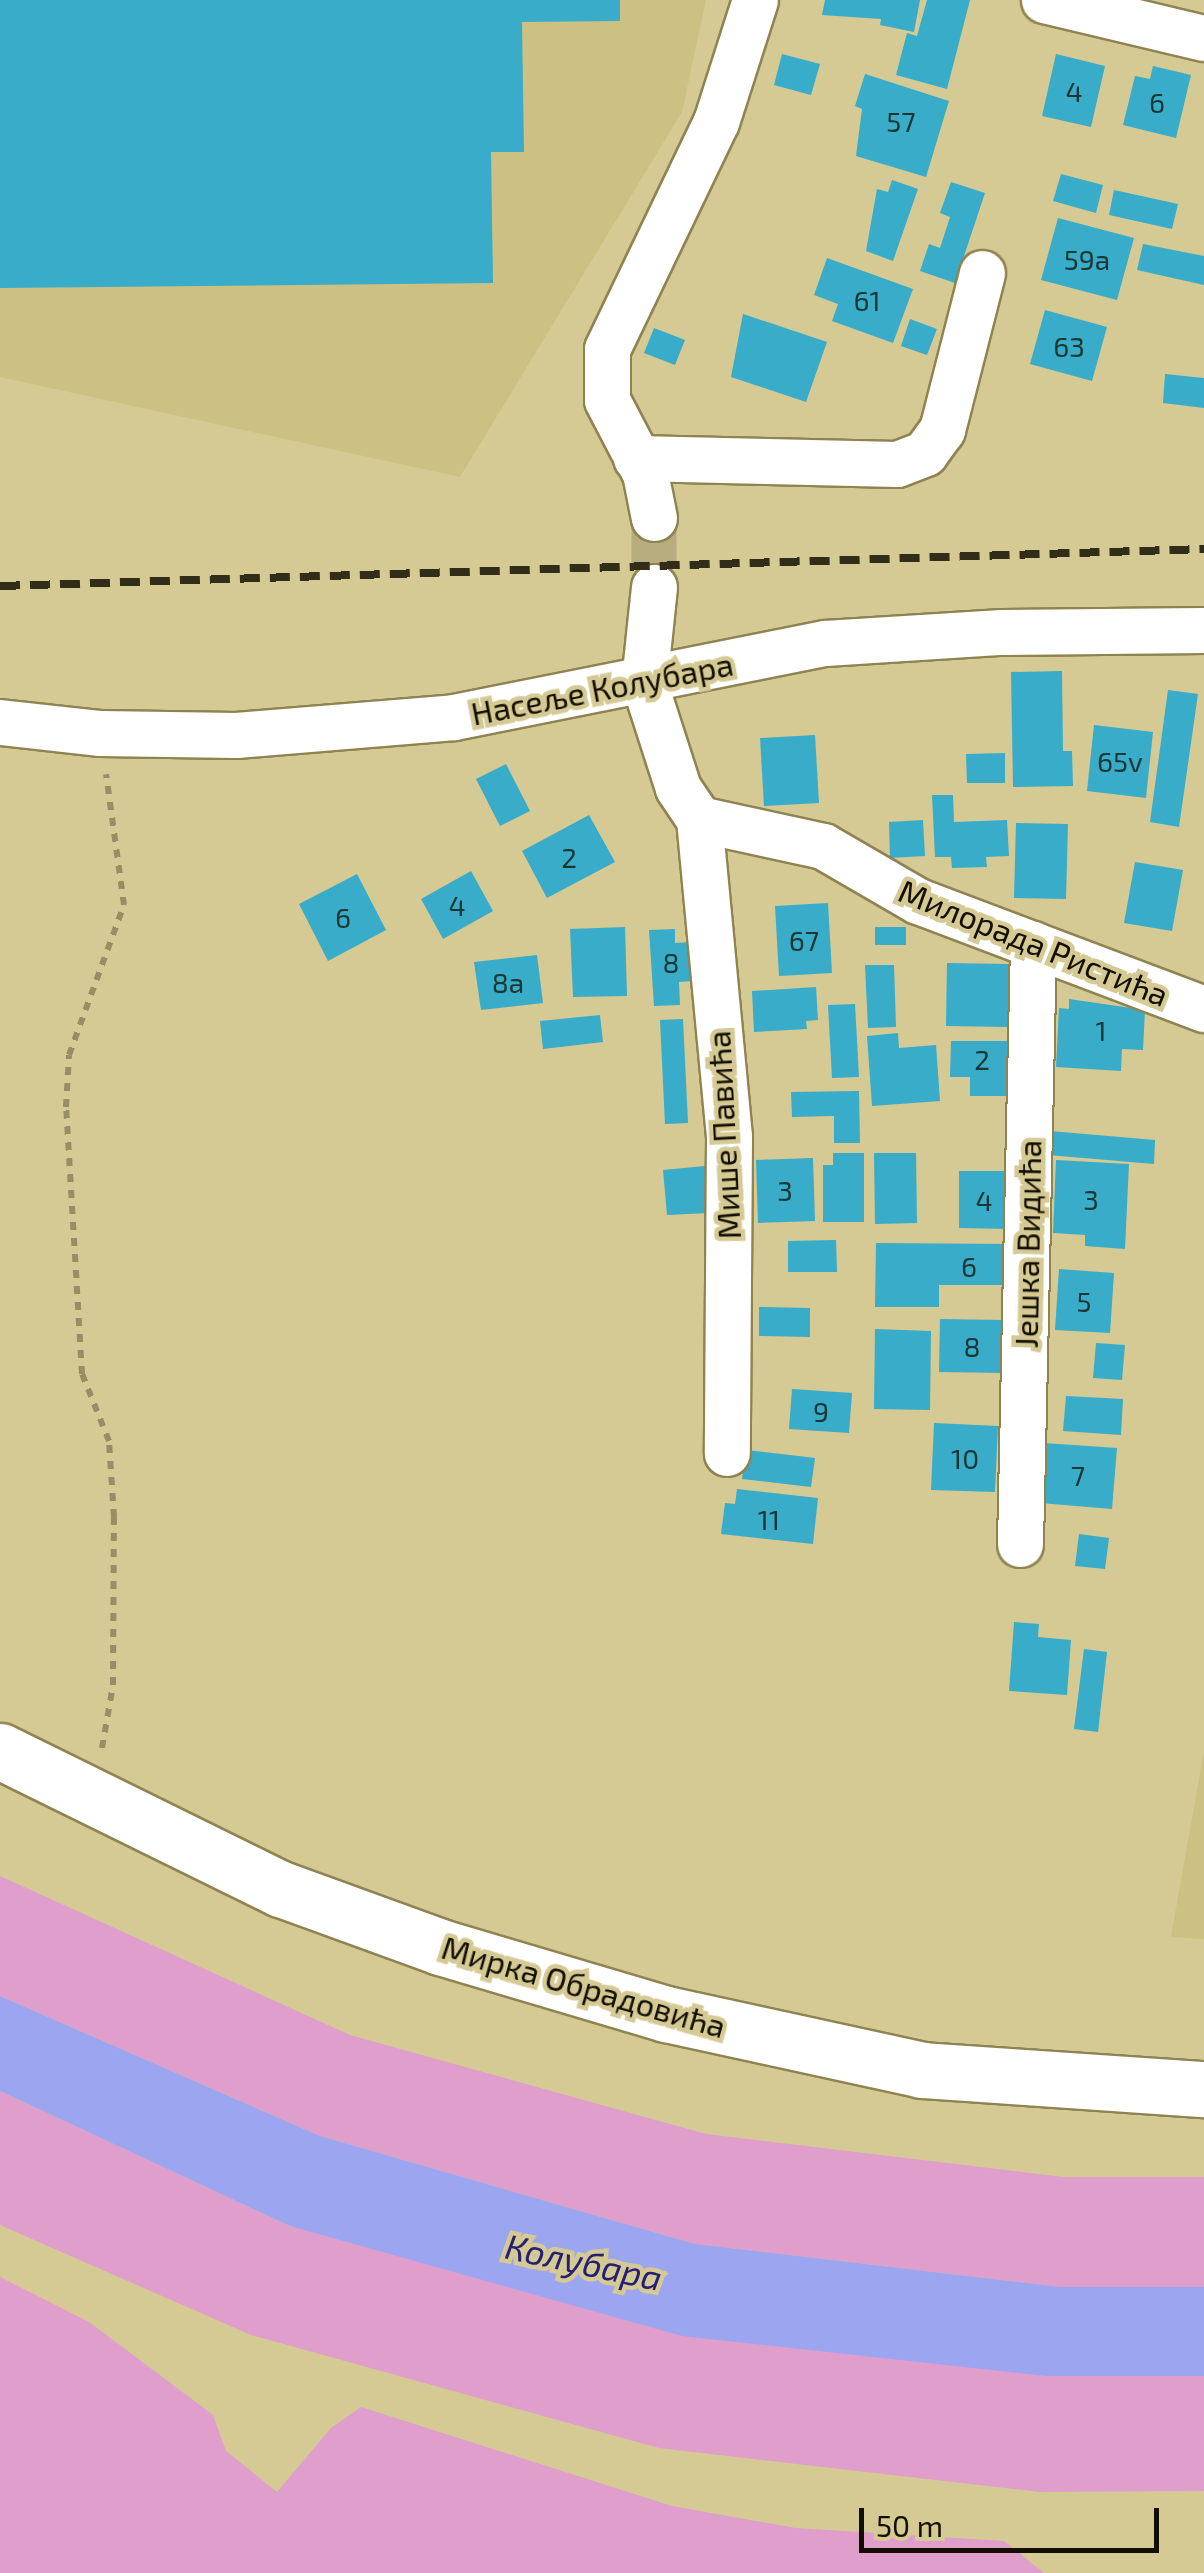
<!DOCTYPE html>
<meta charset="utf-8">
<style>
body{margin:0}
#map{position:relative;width:1204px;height:2573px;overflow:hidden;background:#d5c994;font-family:"Exo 2",sans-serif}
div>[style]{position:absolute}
.built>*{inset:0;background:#cdc083}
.green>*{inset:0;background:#df9ecc}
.water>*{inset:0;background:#9ca6f0}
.building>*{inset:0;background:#38acc8}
.street-tunnel>*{height:45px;margin-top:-22.5px;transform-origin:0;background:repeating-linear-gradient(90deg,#b8ad7e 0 45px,transparent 0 67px)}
.path>*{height:6px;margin-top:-3px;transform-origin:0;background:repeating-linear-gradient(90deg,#978e65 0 8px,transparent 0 16px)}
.roads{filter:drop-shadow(2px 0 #8f8451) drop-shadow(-2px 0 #8f8451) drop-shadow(0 2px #8f8451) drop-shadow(0 -2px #8f8451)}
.street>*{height:45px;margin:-22.5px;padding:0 22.5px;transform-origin:22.5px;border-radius:22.5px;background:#fff}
.secondary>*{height:55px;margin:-27.5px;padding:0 27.5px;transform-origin:27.5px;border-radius:27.5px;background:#fff}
.rail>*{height:8px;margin-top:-4px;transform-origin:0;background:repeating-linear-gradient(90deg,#322d19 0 20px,transparent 0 30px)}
span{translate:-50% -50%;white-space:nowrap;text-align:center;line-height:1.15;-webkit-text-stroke:9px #d5c994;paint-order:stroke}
.number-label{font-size:28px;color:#1c3632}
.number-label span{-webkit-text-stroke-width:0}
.street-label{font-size:32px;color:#120e00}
.water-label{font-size:35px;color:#252074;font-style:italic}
.scale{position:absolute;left:859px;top:2508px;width:300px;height:45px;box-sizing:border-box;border:5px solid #120e00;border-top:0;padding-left:12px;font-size:30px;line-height:35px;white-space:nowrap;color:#120e00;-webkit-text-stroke:8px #d5c994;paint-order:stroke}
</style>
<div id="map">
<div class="built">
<i style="clip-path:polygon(0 0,706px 0,682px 112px,460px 477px,0 377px)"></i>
<i style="clip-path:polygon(1204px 1751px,1204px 1939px,1171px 1937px)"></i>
</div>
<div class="green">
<i style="clip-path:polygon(0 1876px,350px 2035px,706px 2134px,1063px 2177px,1204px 2177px,1204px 2287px,1061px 2287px,695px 2244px,320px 2136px,0 1996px)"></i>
<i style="clip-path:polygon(0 2091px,290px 2226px,1046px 2376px,1204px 2376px,1204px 2491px,1040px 2492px,659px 2448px,251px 2335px,0 2225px)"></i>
<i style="clip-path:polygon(0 2277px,89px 2322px,213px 2415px,226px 2451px,277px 2492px,331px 2428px,361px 2407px,672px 2506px,795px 2528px,1004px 2541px,1044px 2573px,0 2573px)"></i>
</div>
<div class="water">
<i style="clip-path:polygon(0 1996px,320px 2136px,695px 2244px,1061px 2287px,1204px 2287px,1204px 2376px,1046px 2376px,682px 2336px,290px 2226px,0 2091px)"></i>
</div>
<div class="building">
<i style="clip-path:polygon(0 0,620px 0,620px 21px,522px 22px,524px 152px,491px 152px,493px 283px,0 288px)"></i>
<i style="clip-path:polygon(825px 0,920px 0,914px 32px,880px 25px,881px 19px,822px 15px)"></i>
<i style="clip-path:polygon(927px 0,970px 0,947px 89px,896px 75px,907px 33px,917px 36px)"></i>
<i style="clip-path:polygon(782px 54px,820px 64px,811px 95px,774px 85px)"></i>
<i style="clip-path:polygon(1056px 54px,1105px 66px,1091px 127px,1042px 116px)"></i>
<i style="clip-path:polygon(1153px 66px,1191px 75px,1176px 138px,1123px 125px,1135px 76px,1150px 79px)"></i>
<i style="clip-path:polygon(865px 74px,949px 101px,926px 177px,856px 156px,862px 109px,855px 106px)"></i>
<i style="clip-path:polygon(1061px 174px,1103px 185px,1096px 213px,1053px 201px)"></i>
<i style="clip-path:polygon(892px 180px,918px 189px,893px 261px,866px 251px,877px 189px,888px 192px)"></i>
<i style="clip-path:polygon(951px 182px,985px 193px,955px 283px,920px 271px,929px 244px,940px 248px,950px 217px,940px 213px)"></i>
<i style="clip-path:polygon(1114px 190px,1178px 204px,1172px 229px,1109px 215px)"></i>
<i style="clip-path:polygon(1058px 218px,1134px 238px,1117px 300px,1041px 280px)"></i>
<i style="clip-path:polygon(1143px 244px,1204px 256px,1204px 285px,1137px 270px)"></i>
<i style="clip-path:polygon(827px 258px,913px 289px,893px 343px,832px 321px,838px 304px,814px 295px)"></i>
<i style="clip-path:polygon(1045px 310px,1107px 327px,1092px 381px,1030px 364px)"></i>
<i style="clip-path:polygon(743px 314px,827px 342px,806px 402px,731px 377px)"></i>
<i style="clip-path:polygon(910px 319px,937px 329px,927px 355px,901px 346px)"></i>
<i style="clip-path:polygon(654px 328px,685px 340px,675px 365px,644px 353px)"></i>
<i style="clip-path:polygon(1165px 374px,1204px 378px,1204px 408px,1163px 403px)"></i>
<i style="clip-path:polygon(1062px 671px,1063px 751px,1072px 751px,1073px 786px,1013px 787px,1011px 672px)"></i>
<i style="clip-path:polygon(1168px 690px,1198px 694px,1179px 827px,1150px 822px)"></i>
<i style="clip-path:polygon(1094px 725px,1153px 732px,1146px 798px,1087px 791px)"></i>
<i style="clip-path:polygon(815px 735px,819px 803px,764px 806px,760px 738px)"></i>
<i style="clip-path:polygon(1005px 753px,1005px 783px,967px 783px,966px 754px)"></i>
<i style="clip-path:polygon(506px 764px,530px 811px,500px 826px,476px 779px)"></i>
<i style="clip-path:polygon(932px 795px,953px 795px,954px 822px,1007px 820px,1009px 856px,986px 857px,987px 867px,952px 868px,951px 857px,935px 857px)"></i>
<i style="clip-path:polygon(589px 815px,615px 862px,547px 898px,522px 851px)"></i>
<i style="clip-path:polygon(923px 820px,925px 856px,890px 858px,889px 822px)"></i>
<i style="clip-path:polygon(1016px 823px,1068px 824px,1066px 899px,1014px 898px)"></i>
<i style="clip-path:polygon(1135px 862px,1183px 870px,1172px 931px,1124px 923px)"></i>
<i style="clip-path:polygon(471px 871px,493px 911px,443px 939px,421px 899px)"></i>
<i style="clip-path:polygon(357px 874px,386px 930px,328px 961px,299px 904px)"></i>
<i style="clip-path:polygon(828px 903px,832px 973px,779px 976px,775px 906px)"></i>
<i style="clip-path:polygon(625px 927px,627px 996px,573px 997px,570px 929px)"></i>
<i style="clip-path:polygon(875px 927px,906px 927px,906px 945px,875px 945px)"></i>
<i style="clip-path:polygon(675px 929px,675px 943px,691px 942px,693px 981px,679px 982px,680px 1005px,654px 1006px,649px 930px)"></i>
<i style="clip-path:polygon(537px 955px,543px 1003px,481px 1010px,474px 962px)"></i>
<i style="clip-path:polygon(947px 963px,1010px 964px,1008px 1027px,946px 1026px)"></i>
<i style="clip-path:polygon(865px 965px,894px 965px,896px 1027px,868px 1028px)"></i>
<i style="clip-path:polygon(816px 987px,818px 1020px,806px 1021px,807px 1029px,754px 1032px,752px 991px)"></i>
<i style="clip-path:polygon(1069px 999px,1145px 1010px,1143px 1050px,1122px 1049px,1121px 1071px,1056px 1067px,1059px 1008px,1069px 1009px)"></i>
<i style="clip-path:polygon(855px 1004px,859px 1077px,832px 1078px,828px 1005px)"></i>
<i style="clip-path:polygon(600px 1015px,603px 1042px,543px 1049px,540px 1021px)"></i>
<i style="clip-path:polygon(683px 1019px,688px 1123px,665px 1124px,660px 1020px)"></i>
<i style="clip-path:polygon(898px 1033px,899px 1048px,936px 1045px,940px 1101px,872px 1106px,867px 1036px)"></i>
<i style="clip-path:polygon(951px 1041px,1014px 1041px,1014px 1096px,970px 1096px,970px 1077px,950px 1077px)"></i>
<i style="clip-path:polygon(859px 1091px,860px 1143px,834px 1143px,834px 1116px,792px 1117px,791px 1092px)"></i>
<i style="clip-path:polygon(1050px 1131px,1155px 1140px,1154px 1164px,1048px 1155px)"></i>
<i style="clip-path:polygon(833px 1153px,864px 1153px,864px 1222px,823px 1222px,823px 1165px,833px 1165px)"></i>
<i style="clip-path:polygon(874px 1153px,916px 1153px,917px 1223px,875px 1224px)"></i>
<i style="clip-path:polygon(813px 1158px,815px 1221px,758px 1223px,756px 1160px)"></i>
<i style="clip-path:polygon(1056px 1160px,1129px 1164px,1125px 1249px,1085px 1246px,1085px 1235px,1053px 1233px)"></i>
<i style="clip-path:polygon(705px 1166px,708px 1213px,667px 1215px,663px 1170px)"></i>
<i style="clip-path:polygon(959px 1171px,1009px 1171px,1009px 1229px,959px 1228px)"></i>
<i style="clip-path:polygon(836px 1240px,837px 1272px,788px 1272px,788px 1241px)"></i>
<i style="clip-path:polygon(876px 1243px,1009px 1244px,1009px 1285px,939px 1285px,939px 1307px,875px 1307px)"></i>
<i style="clip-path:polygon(1059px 1269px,1114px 1273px,1110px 1333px,1055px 1330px)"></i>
<i style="clip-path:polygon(759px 1307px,810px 1308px,810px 1337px,759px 1336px)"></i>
<i style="clip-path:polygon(940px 1319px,1005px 1320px,1004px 1373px,939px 1372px)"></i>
<i style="clip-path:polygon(875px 1329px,931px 1331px,930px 1410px,874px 1409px)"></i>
<i style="clip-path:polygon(1096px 1343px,1125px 1345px,1122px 1380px,1093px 1378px)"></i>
<i style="clip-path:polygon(792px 1389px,852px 1393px,849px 1433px,789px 1429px)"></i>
<i style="clip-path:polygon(1066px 1396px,1123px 1399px,1121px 1435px,1063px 1431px)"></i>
<i style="clip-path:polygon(934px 1423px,998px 1426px,995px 1492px,931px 1490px)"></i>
<i style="clip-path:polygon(1044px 1443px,1117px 1448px,1112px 1509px,1040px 1503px)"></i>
<i style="clip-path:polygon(746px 1450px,815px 1458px,811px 1487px,742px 1479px)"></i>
<i style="clip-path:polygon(737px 1489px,818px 1498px,813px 1544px,721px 1534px,725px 1503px,735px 1504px)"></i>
<i style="clip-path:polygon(1079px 1534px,1109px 1538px,1105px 1569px,1075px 1566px)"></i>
<i style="clip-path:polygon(1014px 1622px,1039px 1624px,1038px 1637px,1071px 1640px,1067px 1695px,1009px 1691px)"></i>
<i style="clip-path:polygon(1084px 1649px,1107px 1652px,1098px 1732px,1074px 1729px)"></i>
</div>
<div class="street-tunnel">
<i style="left:654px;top:518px;width:69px;rotate:90deg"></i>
</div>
<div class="path">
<i style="left:102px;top:1748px;width:64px;rotate:-80.1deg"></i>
<i style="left:113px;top:1685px;width:168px;rotate:-89.7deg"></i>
<i style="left:114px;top:1517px;width:76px;rotate:-93.8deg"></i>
<i style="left:109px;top:1441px;width:72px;rotate:-111.9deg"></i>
<i style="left:82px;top:1374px;width:267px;rotate:-93.4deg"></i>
<i style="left:66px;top:1107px;width:52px;rotate:-86.7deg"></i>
<i style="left:69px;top:1055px;width:160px;rotate:-69.9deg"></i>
<i style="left:124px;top:905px;width:132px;rotate:-97.8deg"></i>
</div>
<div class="roads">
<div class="street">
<i style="left:1044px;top:0;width:164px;rotate:13.4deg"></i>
<i style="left:636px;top:458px;width:261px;rotate:1.3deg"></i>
<i style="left:897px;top:464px;width:30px;rotate:-21deg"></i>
<i style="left:925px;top:453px;width:29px;rotate:-54deg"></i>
<i style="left:942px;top:430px;width:162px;rotate:-75.7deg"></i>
<i style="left:654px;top:518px;width:46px;rotate:-101.3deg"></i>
<i style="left:645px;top:473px;width:82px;rotate:-117.5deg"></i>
<i style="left:607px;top:400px;width:51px;rotate:-90deg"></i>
<i style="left:607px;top:349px;width:252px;rotate:-64.4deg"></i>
<i style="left:716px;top:122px;width:128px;rotate:-72.3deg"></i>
<i style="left:654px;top:587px;width:96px;rotate:96deg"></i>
<i style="left:644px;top:682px;width:111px;rotate:72.2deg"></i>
<i style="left:678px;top:788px;width:37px;rotate:56deg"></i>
<i style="left:699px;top:819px;width:127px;rotate:12.3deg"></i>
<i style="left:823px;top:846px;width:110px;rotate:30.1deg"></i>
<i style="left:918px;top:901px;width:306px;rotate:20.7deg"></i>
<i style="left:0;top:722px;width:101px;rotate:6.3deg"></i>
<i style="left:100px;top:733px;width:136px;rotate:0.8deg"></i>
<i style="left:236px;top:735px;width:219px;rotate:-4.7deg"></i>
<i style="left:454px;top:717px;width:378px;rotate:-11.3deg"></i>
<i style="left:825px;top:643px;width:177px;rotate:-3.6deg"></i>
<i style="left:1002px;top:632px;width:202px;rotate:-0.6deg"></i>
<i style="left:699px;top:819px;width:319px;rotate:84.6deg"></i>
<i style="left:729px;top:1137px;width:316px;rotate:90.4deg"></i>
<i style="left:1020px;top:1544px;width:600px;rotate:-88.76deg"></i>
</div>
<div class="secondary">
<i style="left:0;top:1751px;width:313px;rotate:26.2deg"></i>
<i style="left:281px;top:1889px;width:169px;rotate:20deg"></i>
<i style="left:440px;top:1947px;width:236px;rotate:16.5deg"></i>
<i style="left:666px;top:2014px;width:262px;rotate:12.3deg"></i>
<i style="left:922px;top:2070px;width:283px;rotate:3.9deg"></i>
</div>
</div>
<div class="rail">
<i style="left:0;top:586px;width:1205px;rotate:-1.76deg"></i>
</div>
<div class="number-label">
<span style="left:1074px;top:91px">4</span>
<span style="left:1157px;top:102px">6</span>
<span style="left:901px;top:121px">57</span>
<span style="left:1087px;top:259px">59a</span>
<span style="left:867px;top:300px">61</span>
<span style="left:1069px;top:346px">63</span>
<span style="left:1120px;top:761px">65v</span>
<span style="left:569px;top:857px">2</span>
<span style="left:457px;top:905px">4</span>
<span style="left:343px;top:917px">6</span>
<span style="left:804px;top:940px">67</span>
<span style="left:671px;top:962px">8</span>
<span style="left:508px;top:982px">8a</span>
<span style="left:1101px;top:1030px">1</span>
<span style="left:982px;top:1059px">2</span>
<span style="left:785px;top:1190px">3</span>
<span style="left:1091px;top:1199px">3</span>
<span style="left:984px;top:1200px">4</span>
<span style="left:969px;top:1266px">6</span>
<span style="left:1084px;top:1301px">5</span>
<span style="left:972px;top:1346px">8</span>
<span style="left:821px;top:1411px">9</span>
<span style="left:965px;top:1458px">10</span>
<span style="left:1078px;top:1475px">7</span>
<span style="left:769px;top:1519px">11</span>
</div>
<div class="street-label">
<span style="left:602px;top:688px;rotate:-11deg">Насеље Колубара</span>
<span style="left:1034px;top:942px;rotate:22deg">Милорада Ристића</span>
<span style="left:723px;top:1135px;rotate:-93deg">Мише Павића</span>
<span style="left:1027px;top:1244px;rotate:-89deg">Јешка Видића</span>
<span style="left:584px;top:1986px;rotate:16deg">Мирка Обрадовића</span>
</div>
<div class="water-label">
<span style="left:584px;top:2261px;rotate:12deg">Колубара</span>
</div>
<div class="scale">50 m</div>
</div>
